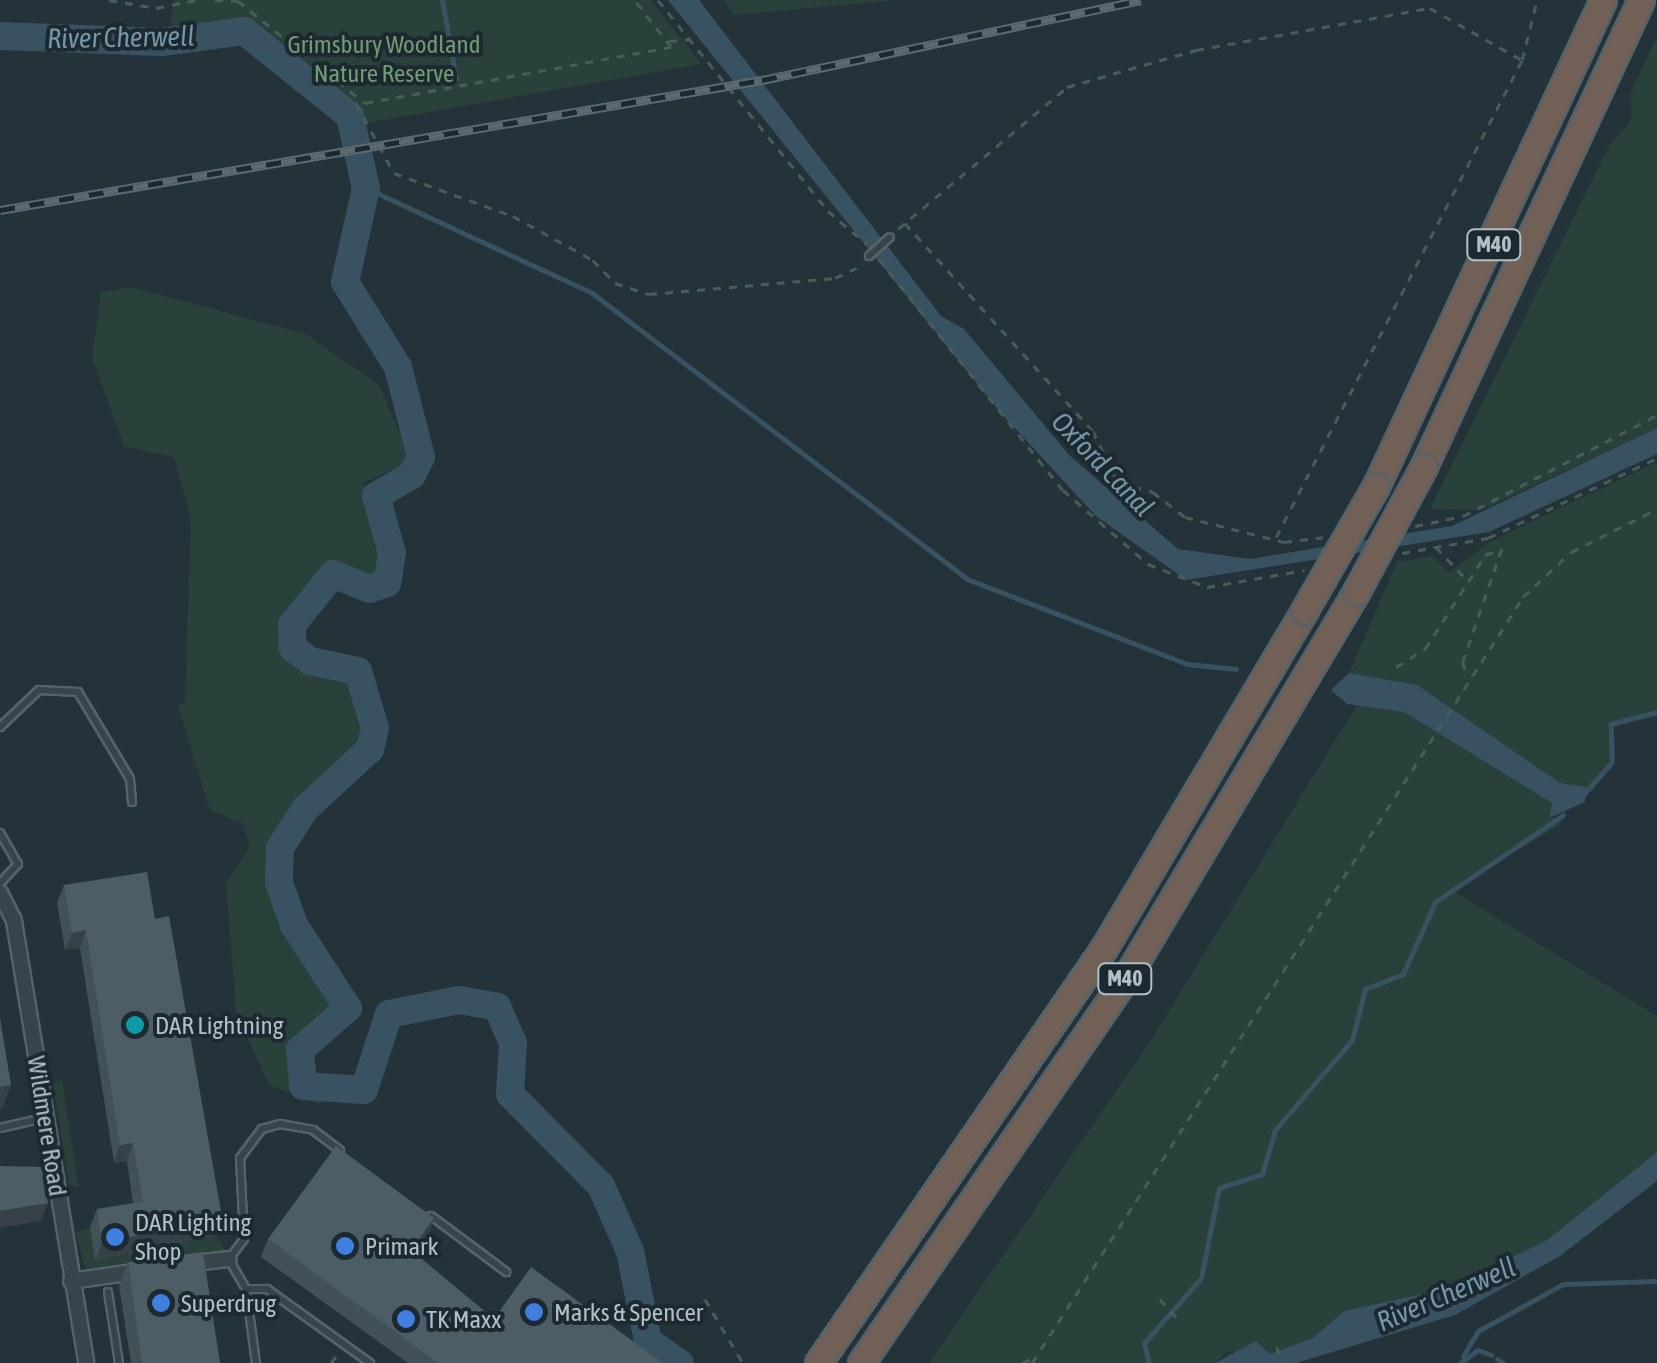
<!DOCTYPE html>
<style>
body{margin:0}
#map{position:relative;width:1657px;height:1363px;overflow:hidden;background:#24333a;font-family:"Asap Condensed",sans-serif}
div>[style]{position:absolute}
.green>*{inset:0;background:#29403b}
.water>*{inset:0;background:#395261}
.stream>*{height:5px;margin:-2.5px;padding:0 2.5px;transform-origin:2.5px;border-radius:2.5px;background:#395261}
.river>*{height:28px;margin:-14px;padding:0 14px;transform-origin:14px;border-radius:14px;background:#395261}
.path>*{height:2.5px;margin-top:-1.25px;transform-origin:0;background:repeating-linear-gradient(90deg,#485d5a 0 8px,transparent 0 16px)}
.roads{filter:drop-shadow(2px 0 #566269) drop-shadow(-2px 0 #566269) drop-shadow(0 2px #566269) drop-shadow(0 -2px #566269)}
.lane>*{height:6px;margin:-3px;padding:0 3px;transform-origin:3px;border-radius:3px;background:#38444b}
.street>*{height:14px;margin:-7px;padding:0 7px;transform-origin:7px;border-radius:7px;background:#38444b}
.highway>*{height:25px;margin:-12.5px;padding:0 12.5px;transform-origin:12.5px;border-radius:12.5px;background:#706055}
.rail>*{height:9px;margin-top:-4.5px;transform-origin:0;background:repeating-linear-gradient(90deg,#1d2930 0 15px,#5a6972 0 30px);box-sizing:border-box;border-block:2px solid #5a6972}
.bridges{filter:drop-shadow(2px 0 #566269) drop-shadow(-2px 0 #566269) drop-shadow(0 2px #566269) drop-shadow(0 -2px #566269)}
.lane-bridge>*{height:6px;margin:-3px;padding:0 3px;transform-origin:3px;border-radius:3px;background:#38444b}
.highway-bridge>*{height:25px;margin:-12.5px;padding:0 12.5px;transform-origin:12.5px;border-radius:12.5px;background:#706055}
.wall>*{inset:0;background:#425057}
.shaded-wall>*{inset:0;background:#364147}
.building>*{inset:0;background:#4d5d65}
.dots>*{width:28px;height:28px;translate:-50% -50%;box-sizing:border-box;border:5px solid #1d2930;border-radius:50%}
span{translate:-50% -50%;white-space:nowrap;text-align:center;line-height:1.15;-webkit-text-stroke:8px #1d2930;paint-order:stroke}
.shield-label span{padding:2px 8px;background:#1d2930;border:2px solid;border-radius:8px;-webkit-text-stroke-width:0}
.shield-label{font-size:22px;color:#b3bfc6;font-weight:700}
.park-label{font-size:25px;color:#739b73}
.poi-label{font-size:25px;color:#b3bfc6}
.left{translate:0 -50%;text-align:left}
.street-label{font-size:25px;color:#b3bfc6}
.water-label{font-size:28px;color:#7696a8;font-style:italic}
</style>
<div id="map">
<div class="green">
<i style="clip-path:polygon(174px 0,650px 0,702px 64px,367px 123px,249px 18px,170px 29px)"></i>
<i style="clip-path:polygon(724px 0,900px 0,734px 15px)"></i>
<i style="clip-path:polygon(1657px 36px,1657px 428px,1481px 510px,1430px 509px,1609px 146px,1632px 119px,1630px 94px)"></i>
<i style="clip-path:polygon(131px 287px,306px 334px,379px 385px,411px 461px,363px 483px,383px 567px,370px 582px,340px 562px,329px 567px,288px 623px,293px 653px,353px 676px,364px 731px,358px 751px,293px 806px,277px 848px,275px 894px,332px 1005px,287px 1062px,303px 1091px,329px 1097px,319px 1104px,269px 1085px,236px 1013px,226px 882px,250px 847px,243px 824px,210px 810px,178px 707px,185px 702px,191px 518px,174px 457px,124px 446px,92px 357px,101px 292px)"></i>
<i style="clip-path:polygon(1657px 462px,1657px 712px,1611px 724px,1612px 762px,1592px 791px,1560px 783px,1378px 679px,1349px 673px,1397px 562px,1433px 556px,1449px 573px,1489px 542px)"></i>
<i style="clip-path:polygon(1357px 705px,1404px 712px,1553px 803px,1550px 818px,1562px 818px,1560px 825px,1451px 890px,1657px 1016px,1657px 1152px,1547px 1240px,1446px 1289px,1344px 1311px,1313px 1338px,1270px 1354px,1227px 1352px,1215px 1363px,929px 1363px,1153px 1037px)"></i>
<i style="clip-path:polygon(62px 1080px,79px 1188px,69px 1184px,53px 1083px)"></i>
<i style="clip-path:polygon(90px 1227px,96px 1261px,216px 1235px,226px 1252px,87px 1273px,75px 1233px)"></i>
</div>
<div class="water">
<i style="clip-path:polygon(668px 0,699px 0,941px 316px,964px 329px,1070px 456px,1178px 549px,1250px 559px,1452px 526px,1657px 428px,1657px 454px,1489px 532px,1186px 580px,1096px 516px,1000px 412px)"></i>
<i style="clip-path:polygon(1349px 673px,1417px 685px,1560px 783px,1586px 787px,1585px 802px,1549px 818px,1552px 803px,1404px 712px,1347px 704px,1331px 690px)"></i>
<i style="clip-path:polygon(1657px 1152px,1657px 1181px,1560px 1256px,1455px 1315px,1296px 1363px,1215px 1363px,1256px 1341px,1270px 1354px,1313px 1338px,1344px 1311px,1446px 1289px,1547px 1240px)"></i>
</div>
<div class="stream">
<i style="left:442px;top:0;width:80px;rotate:80deg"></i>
<i style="left:366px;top:188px;width:249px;rotate:24.9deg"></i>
<i style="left:592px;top:293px;width:472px;rotate:37.3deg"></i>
<i style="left:967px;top:579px;width:236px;rotate:21.1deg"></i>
<i style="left:1187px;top:664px;width:49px;rotate:5.8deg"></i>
<i style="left:1582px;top:796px;width:45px;rotate:-48.6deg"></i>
<i style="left:1612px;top:762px;width:38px;rotate:-92deg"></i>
<i style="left:1611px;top:724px;width:48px;rotate:-14.6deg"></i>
<i style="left:1463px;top:1356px;width:29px;rotate:-59deg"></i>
<i style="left:1478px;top:1331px;width:97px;rotate:-28.9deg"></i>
<i style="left:1563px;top:1284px;width:94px;rotate:-1.8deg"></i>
<i style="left:1497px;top:1359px;width:7px;rotate:34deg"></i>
<i style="left:1149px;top:1363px;width:21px;rotate:-104deg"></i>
<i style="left:1144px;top:1343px;width:86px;rotate:-48.8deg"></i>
<i style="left:1201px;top:1278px;width:92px;rotate:-78.7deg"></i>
<i style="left:1219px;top:1188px;width:45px;rotate:-18deg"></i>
<i style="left:1262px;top:1174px;width:46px;rotate:-73.5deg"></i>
<i style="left:1275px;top:1130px;width:118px;rotate:-49.5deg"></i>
<i style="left:1352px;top:1040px;width:53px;rotate:-75.7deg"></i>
<i style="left:1365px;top:989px;width:41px;rotate:-21.5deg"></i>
<i style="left:1403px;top:974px;width:79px;rotate:-66deg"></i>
<i style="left:1435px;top:902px;width:155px;rotate:-34.2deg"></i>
<i style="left:1460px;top:1363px;width:22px;rotate:-36deg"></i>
<i style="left:1478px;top:1350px;width:14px;rotate:21deg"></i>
</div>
<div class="river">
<i style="left:0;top:36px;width:162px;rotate:2.1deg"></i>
<i style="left:162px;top:42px;width:83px;rotate:-7.6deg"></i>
<i style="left:244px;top:31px;width:136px;rotate:38.7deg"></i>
<i style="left:350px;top:116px;width:74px;rotate:77.5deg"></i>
<i style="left:366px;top:188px;width:96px;rotate:102.6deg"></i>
<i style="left:345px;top:282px;width:100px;rotate:58.1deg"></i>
<i style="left:398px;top:367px;width:93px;rotate:75.7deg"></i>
<i style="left:421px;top:457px;width:20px;rotate:117deg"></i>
<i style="left:412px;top:475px;width:42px;rotate:149.7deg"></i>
<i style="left:376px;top:496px;width:59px;rotate:74.3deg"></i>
<i style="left:392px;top:553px;width:30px;rotate:99deg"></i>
<i style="left:387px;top:583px;width:18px;rotate:161deg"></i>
<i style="left:370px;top:589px;width:40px;rotate:-158deg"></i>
<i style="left:333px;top:574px;width:65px;rotate:128.8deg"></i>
<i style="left:292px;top:625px;width:23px;rotate:88deg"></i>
<i style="left:293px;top:648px;width:21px;rotate:37deg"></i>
<i style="left:310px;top:661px;width:49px;rotate:11.8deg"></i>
<i style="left:358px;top:671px;width:59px;rotate:73.4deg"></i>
<i style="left:375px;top:728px;width:22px;rotate:103deg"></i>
<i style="left:370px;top:749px;width:88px;rotate:137.3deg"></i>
<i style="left:305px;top:809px;width:46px;rotate:122.7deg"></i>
<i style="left:280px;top:848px;width:35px;rotate:92deg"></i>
<i style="left:279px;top:883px;width:45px;rotate:70.3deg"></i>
<i style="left:294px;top:925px;width:99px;rotate:57deg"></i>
<i style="left:348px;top:1008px;width:64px;rotate:138.8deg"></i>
<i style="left:300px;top:1050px;width:36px;rotate:85deg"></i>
<i style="left:303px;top:1086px;width:61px;rotate:3.8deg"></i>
<i style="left:364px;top:1090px;width:80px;rotate:-71.8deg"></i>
<i style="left:389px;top:1014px;width:71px;rotate:-11.3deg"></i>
<i style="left:459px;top:1000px;width:39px;rotate:10deg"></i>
<i style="left:497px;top:1007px;width:39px;rotate:66deg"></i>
<i style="left:513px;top:1043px;width:51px;rotate:93.4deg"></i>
<i style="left:510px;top:1094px;width:129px;rotate:45.3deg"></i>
<i style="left:601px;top:1186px;width:71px;rotate:66deg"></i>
<i style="left:630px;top:1251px;width:92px;rotate:78.7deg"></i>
<i style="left:648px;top:1341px;width:39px;rotate:35deg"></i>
</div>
<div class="path">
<i style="left:109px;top:0;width:48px;rotate:9.7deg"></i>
<i style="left:156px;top:8px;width:41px;rotate:-11.3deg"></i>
<i style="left:215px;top:0;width:23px;rotate:2deg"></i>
<i style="left:238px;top:1px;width:163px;rotate:38.8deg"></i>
<i style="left:365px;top:103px;width:311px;rotate:-10.4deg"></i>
<i style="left:671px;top:47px;width:60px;rotate:-128.2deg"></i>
<i style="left:658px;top:0;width:271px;rotate:51.1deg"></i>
<i style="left:828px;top:211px;width:52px;rotate:40.4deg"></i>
<i style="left:669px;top:41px;width:21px;rotate:-5deg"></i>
<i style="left:356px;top:103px;width:80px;rotate:61.5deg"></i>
<i style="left:394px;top:173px;width:127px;rotate:19.9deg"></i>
<i style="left:513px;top:216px;width:91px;rotate:28.8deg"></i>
<i style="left:593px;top:260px;width:32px;rotate:46deg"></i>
<i style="left:615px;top:283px;width:36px;rotate:18deg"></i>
<i style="left:649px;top:294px;width:187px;rotate:-4.9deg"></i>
<i style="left:835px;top:278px;width:31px;rotate:-25deg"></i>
<i style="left:905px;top:223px;width:280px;rotate:47.9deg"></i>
<i style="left:1093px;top:431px;width:58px;rotate:64.3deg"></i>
<i style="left:1118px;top:483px;width:36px;rotate:14deg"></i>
<i style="left:1153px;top:492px;width:41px;rotate:38deg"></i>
<i style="left:1185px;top:517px;width:102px;rotate:14.2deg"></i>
<i style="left:1284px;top:542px;width:39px;rotate:-7deg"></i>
<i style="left:898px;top:229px;width:221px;rotate:-40deg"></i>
<i style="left:1067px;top:87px;width:134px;rotate:-16deg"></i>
<i style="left:1196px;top:50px;width:238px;rotate:-10.2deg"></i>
<i style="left:1430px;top:8px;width:106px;rotate:29.5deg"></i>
<i style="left:879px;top:259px;width:295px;rotate:51.5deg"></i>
<i style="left:1063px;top:490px;width:113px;rotate:41deg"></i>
<i style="left:1148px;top:564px;width:63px;rotate:21.3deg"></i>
<i style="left:1207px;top:587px;width:99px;rotate:-9.8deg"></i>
<i style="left:1415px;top:526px;width:49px;rotate:-11.8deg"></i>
<i style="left:1463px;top:516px;width:219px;rotate:-27.5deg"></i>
<i style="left:1276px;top:537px;width:537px;rotate:-62.72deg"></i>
<i style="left:1522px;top:60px;width:62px;rotate:-76deg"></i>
<i style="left:1436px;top:547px;width:45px;rotate:46.8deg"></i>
<i style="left:1402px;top:553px;width:87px;rotate:-9.9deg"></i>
<i style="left:1488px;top:538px;width:187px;rotate:-25.3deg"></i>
<i style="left:1396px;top:667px;width:34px;rotate:-32deg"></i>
<i style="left:1425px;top:649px;width:112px;rotate:-57.4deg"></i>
<i style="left:1485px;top:555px;width:18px;rotate:-19deg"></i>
<i style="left:1502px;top:549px;width:120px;rotate:109deg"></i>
<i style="left:1463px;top:662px;width:15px;rotate:74deg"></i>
<i style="left:705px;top:1299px;width:74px;rotate:59.3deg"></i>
<i style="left:1160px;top:1299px;width:25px;rotate:48deg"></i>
<i style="left:1277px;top:1347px;width:17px;rotate:73deg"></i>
<i style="left:331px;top:1363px;width:14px;rotate:-54deg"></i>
<i style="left:1022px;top:1363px;width:14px;rotate:-25deg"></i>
<i style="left:1032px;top:1363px;width:910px;rotate:-57.34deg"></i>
<i style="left:1523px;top:597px;width:66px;rotate:-43.2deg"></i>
<i style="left:1571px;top:552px;width:96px;rotate:-26.6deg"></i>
</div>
<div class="roads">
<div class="lane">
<i style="left:0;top:727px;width:54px;rotate:-43.5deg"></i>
<i style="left:39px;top:690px;width:39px;rotate:3deg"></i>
<i style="left:78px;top:692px;width:101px;rotate:59.1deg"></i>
<i style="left:130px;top:779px;width:23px;rotate:85deg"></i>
<i style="left:0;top:833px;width:36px;rotate:60deg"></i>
<i style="left:18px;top:864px;width:26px;rotate:133deg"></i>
<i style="left:0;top:1128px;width:45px;rotate:-12.8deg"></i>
<i style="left:431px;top:1216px;width:94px;rotate:36.7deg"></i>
<i style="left:246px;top:1289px;width:21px"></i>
<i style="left:267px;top:1289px;width:127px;rotate:35.7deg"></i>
<i style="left:108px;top:1292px;width:72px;rotate:81.2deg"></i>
<i style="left:256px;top:1363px;width:75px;rotate:-97.7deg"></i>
<i style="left:246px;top:1289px;width:34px;rotate:-120deg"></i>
<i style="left:229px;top:1259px;width:25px;rotate:-53deg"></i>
<i style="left:244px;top:1239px;width:81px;rotate:-92.8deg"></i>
<i style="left:240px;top:1158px;width:36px;rotate:-53deg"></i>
<i style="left:262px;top:1129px;width:19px;rotate:-16deg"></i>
<i style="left:280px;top:1124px;width:34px;rotate:10deg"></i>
<i style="left:313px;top:1130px;width:34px;rotate:37deg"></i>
</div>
<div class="street">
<i style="left:0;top:893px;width:31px;rotate:63deg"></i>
<i style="left:14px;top:921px;width:448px;rotate:80.7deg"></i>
<i style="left:186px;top:1264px;width:43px;rotate:-6.6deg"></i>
<i style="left:71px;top:1281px;width:70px;rotate:-8.2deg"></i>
</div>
<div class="highway">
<i style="left:1424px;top:466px;width:514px;rotate:-65.03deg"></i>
<i style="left:1376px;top:486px;width:536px;rotate:-64.96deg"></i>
<i style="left:818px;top:1363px;width:504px;rotate:-55.43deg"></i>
<i style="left:1104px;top:948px;width:392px;rotate:-59.3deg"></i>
<i style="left:861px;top:1363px;width:473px;rotate:-55.5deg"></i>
<i style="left:1129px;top:973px;width:443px;rotate:-59.2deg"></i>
</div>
</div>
<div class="rail">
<i style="left:0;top:210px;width:773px;rotate:-9.68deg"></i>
<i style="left:762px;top:80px;width:387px;rotate:-11.9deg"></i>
</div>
<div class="bridges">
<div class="lane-bridge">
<i style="left:869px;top:256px;width:28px;rotate:-42deg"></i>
</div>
<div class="highway-bridge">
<i style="left:1356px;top:592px;width:143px;rotate:-61.6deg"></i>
<i style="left:1304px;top:611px;width:144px;rotate:-60.1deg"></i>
</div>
</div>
<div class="wall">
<i style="clip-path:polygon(64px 885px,155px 919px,216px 1235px,95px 1261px,90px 1227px,97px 1209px,133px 1203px,127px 1161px,114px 1163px,80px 948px,65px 950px,57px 903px)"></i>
<i style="clip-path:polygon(434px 1218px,428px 1236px,415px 1254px,494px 1319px,663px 1363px,408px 1363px,261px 1257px,268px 1239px)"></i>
<i style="clip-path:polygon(128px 1262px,220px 1363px,131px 1363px,119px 1285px)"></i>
</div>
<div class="shaded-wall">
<i style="clip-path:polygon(86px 930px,80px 948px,65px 950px,72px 933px)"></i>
<i style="clip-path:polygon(11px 1085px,2px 1109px,0 1109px,0 1087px)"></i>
<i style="clip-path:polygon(133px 1143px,127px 1161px,114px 1163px,120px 1145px)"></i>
<i style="clip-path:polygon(48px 1203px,41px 1221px,0 1228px,0 1211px)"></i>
<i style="clip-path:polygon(222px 1217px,216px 1235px,95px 1261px,102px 1243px)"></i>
<i style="clip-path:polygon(434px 1218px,428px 1236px,405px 1268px,411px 1250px)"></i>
</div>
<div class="building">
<i style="clip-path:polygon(147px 872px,155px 919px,169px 916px,222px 1217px,102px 1243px,97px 1209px,143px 1202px,133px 1143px,120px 1145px,86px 930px,72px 933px,64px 885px)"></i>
<i style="clip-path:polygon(0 1018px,11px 1085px,0 1087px)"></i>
<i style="clip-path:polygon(336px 1146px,434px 1218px,411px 1250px,494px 1319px,531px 1267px,663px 1363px,438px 1363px,268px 1239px)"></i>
<i style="clip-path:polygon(0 1166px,42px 1167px,48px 1203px,0 1211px)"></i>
<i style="clip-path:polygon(203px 1252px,220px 1363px,142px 1363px,128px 1262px)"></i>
</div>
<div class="dots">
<i style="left:135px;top:1025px;background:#0f9aa8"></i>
<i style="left:115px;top:1237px;background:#3f7fe0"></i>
<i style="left:345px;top:1246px;background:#3f7fe0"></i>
<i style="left:161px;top:1303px;background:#3f7fe0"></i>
<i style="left:534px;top:1312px;background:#3f7fe0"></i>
<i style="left:406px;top:1319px;background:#3f7fe0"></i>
</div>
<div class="shield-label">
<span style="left:1494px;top:245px">M40</span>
<span style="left:1125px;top:979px">M40</span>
</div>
<div class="park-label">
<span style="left:384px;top:59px">Grimsbury Woodland<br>Nature Reserve</span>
</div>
<div class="poi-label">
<span class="left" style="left:155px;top:1025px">DAR Lightning</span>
<span class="left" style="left:135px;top:1237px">DAR Lighting<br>Shop</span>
<span class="left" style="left:365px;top:1246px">Primark</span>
<span class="left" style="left:181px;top:1303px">Superdrug</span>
<span class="left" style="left:554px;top:1312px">Marks &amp; Spencer</span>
<span class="left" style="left:426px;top:1319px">TK Maxx</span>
</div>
<div class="street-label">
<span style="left:47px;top:1126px;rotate:81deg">Wildmere Road</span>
</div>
<div class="water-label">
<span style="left:121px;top:37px;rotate:-1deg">River Cherwell</span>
<span style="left:1103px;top:464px;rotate:46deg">Oxford Canal</span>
<span style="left:1446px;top:1294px;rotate:-23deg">River Cherwell</span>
</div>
</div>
